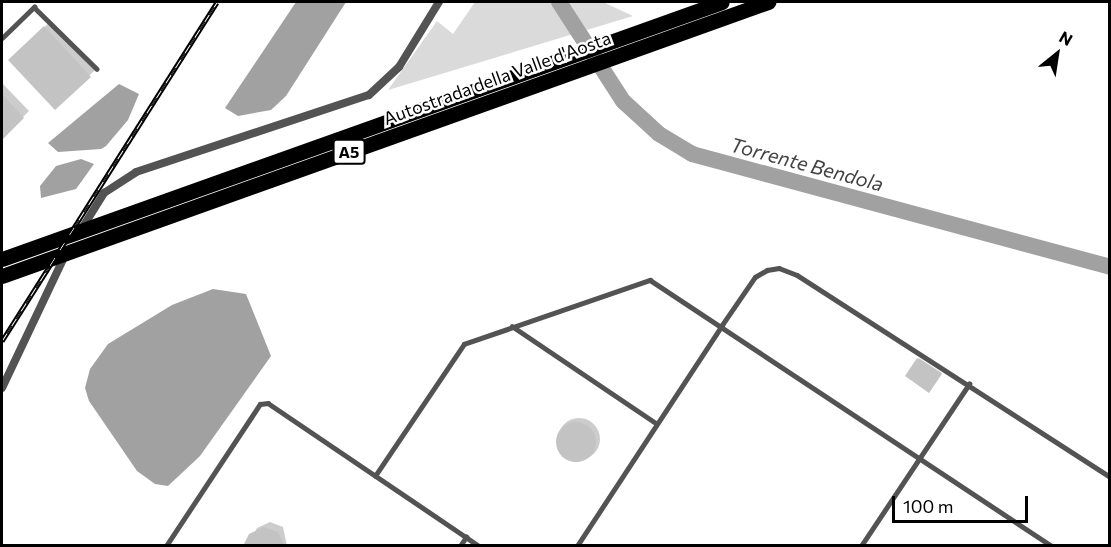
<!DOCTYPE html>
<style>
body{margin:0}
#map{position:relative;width:1111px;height:547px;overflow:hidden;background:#fff;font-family:Commissioner,sans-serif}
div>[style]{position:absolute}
.green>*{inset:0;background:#dadada}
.water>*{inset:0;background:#a1a1a1}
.shadow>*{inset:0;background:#0003}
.round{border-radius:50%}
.river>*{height:16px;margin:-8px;padding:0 8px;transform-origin:8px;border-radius:8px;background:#a1a1a1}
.building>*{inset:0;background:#c3c3c3}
.service>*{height:4.5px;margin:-2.25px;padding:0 2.25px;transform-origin:2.25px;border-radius:2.25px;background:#535353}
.minor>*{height:8px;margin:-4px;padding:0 4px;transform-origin:4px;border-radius:4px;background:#535353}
.motorway>*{height:15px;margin:-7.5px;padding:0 7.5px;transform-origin:7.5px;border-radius:7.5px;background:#000}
.rail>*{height:5px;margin-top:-2.5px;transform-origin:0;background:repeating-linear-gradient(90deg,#fff 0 9px,#000 0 18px);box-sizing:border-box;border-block:2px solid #000}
span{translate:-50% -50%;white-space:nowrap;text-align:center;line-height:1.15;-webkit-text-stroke:5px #fff;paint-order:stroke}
.shield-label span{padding:2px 4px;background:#fff;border:2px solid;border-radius:4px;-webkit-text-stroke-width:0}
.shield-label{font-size:16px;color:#000;font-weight:700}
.street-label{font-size:18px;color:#000}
.water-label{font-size:20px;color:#424242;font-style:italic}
.frame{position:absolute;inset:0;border:3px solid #000;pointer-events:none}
.north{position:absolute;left:1027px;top:24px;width:60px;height:60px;-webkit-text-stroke:4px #fff;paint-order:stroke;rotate:30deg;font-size:16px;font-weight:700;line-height:24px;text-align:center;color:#000}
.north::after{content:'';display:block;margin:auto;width:21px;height:27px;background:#000;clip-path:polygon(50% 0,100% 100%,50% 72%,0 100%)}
.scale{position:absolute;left:892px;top:496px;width:136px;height:27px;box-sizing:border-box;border:3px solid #000;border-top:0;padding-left:8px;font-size:18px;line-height:21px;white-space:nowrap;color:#000;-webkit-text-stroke:4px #fff;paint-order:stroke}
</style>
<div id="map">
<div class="green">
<i style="clip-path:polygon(475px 2px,603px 2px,633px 16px,388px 90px,437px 21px,453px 34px)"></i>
</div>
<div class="water">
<i style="clip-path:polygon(296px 2px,346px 2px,286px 96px,271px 110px,238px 116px,225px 108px)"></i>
<i style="clip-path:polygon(119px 84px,139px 94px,128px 120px,106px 146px,101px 149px,58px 152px,48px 143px)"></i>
<i style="clip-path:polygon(81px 159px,94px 164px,76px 189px,41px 198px,40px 186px,56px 166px)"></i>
<i style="clip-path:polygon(213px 289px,246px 294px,271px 356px,200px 456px,168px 486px,155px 484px,137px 471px,89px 401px,85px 388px,90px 369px,108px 344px,172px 305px)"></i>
</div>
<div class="shadow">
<i style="clip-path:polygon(50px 22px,95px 70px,55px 108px,10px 60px)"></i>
<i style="clip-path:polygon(2px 83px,29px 111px,2px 138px)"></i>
<i style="clip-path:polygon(919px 358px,942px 373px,929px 391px,907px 376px)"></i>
<i class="round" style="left:558px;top:418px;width:42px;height:42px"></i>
<i style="clip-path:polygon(270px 522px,283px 527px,287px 546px,247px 546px,257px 528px)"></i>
</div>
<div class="river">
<i style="left:559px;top:2px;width:118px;rotate:57.1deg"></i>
<i style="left:623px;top:101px;width:49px;rotate:42.5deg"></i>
<i style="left:659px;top:134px;width:39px;rotate:31deg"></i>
<i style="left:692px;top:154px;width:433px;rotate:15.1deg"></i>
</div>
<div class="building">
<i style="clip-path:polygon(44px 26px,91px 77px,55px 110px,8px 60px)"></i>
<i style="clip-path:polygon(2px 94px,24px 118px,2px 140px)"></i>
<i style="clip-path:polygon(917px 358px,942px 374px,929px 393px,905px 376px)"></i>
<i class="round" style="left:556px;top:422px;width:40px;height:40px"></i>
<i style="clip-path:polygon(264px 527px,278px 532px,285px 546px,243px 546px,249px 534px)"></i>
</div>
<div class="service">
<i style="left:2px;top:38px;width:45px;rotate:-44.1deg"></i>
<i style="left:34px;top:7px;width:88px;rotate:44.5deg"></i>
<i style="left:512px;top:326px;width:174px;rotate:34deg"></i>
<i style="left:375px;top:476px;width:159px;rotate:-56deg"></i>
<i style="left:464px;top:344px;width:197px;rotate:-19deg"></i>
<i style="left:650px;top:280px;width:482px;rotate:33.5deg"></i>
<i style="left:166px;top:546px;width:170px;rotate:-56.5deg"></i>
<i style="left:260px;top:404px;width:8px;rotate:-7deg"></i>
<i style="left:268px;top:403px;width:239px;rotate:34.1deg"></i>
<i style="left:460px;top:546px;width:11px;rotate:-56deg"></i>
<i style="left:466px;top:537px;width:16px;rotate:35deg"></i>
<i style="left:577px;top:546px;width:264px;rotate:-56.7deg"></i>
<i style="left:722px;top:325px;width:58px;rotate:-55.5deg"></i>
<i style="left:755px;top:277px;width:14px;rotate:-30deg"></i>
<i style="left:767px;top:270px;width:12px;rotate:-9deg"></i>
<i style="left:779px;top:268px;width:19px;rotate:21deg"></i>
<i style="left:797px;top:275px;width:373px;rotate:32.8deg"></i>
<i style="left:861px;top:546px;width:195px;rotate:-56.3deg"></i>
</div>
<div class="minor">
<i style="left:81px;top:230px;width:44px;rotate:-58.1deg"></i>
<i style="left:104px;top:193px;width:38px;rotate:-33deg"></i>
<i style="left:136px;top:172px;width:245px;rotate:-18.3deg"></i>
<i style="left:369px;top:95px;width:41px;rotate:-43deg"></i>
<i style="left:399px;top:67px;width:76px;rotate:-58.4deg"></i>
<i style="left:2px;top:388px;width:149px;rotate:-64.6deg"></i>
</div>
<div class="motorway">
<i style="left:2px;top:259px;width:764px;rotate:-19.64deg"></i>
<i style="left:2px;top:276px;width:814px;rotate:-19.68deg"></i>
</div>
<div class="rail">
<i style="left:2px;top:341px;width:401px;rotate:-57.6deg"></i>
</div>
<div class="shield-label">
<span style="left:349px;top:152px">A5</span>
</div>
<div class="street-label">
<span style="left:497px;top:78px;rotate:-20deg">Autostrada della Valle d'Aosta</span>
</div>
<div class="water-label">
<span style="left:807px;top:164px;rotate:15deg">Torrente Bendola</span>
</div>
<div class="frame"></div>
<div class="north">N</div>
<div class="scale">100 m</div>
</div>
